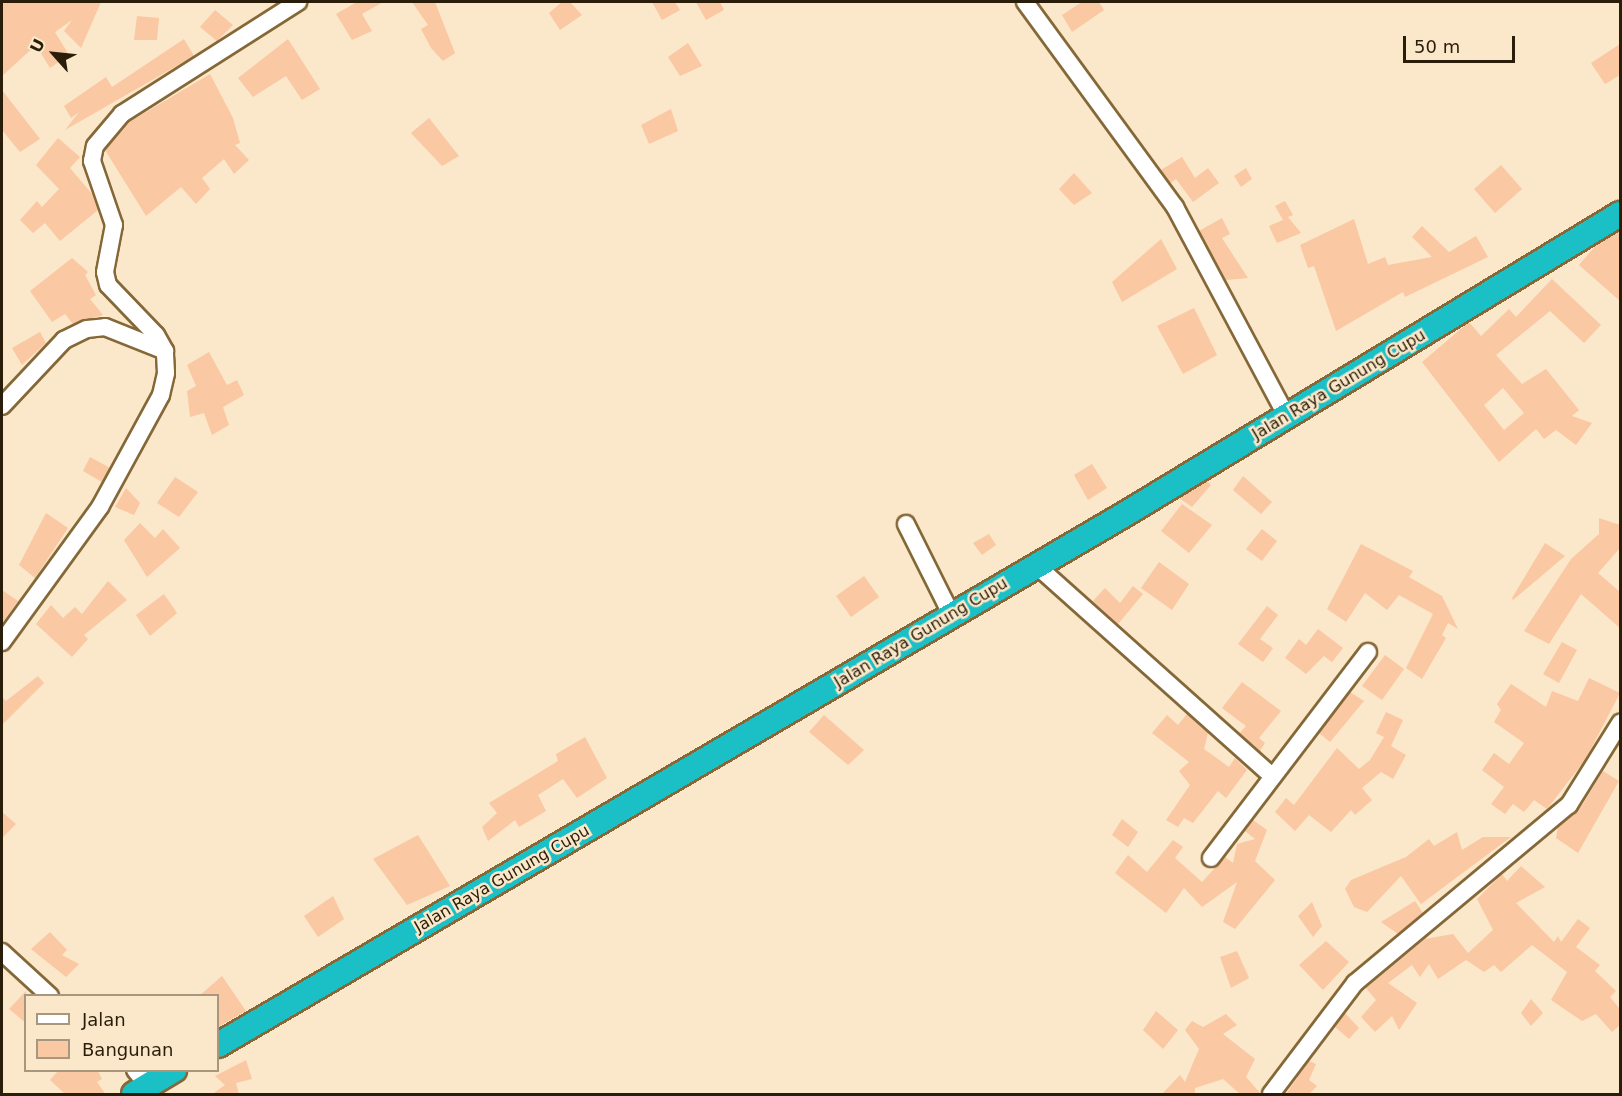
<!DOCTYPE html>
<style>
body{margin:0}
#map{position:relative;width:1622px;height:1096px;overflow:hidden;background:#fbe7c9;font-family:"DejaVu Sans",sans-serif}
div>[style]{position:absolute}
.building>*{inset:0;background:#fac8a3}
.roads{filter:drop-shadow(2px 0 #856838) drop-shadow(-2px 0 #856838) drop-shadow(0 2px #856838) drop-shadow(0 -2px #856838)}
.minor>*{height:16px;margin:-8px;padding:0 8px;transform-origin:8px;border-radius:8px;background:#fff}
.highway>*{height:24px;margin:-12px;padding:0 12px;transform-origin:12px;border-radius:12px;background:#1ac0c6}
span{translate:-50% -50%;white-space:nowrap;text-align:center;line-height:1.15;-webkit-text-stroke:5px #fbe7c9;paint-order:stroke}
.street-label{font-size:16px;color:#2a1e0a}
.frame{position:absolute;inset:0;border:3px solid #2a1e0a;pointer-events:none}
.legend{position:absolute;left:24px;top:994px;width:195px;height:78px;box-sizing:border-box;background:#fbe7c9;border:2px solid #a7977d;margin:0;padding:8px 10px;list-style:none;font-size:18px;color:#2a1e0a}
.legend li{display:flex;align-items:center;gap:12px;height:30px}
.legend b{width:30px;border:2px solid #a7977d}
.north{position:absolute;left:24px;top:24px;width:60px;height:60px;-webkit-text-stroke:4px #fbe7c9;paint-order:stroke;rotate:297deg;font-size:16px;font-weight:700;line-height:24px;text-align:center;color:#2a1e0a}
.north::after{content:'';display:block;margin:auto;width:21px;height:27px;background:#2a1e0a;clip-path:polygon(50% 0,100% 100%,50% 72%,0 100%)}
.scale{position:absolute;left:1403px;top:36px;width:112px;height:27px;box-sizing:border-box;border:3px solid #2a1e0a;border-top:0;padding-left:8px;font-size:18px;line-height:21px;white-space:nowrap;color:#2a1e0a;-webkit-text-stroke:4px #fbe7c9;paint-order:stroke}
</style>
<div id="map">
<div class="building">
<i style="clip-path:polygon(2px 2px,101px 2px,81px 48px,64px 31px,72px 20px,55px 32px,69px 55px,50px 68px,36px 45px,2px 76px)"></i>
<i style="clip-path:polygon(357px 2px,383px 2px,362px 14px,372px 31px,352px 40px,336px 14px)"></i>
<i style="clip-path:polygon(412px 2px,435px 2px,455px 53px,443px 61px,431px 48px,421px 29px,428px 25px)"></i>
<i style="clip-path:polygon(562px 2px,570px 2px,582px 15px,560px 30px,549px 13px)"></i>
<i style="clip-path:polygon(652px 2px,675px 2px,680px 10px,662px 20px)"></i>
<i style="clip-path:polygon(696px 2px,720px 2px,724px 10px,706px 20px)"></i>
<i style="clip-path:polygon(1082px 2px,1099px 2px,1104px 10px,1072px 32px,1062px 15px)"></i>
<i style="clip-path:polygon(215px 10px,233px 25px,217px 41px,200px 27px)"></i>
<i style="clip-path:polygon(137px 16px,159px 18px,157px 40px,134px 40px)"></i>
<i style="clip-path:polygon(184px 39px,194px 56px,65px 130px,79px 112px,71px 118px,64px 106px,106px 77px,112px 87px)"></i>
<i style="clip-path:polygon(288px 39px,320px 89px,302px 100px,286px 76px,253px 97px,238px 78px)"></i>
<i style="clip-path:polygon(688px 43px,702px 66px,680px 76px,668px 57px)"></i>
<i style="clip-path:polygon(1620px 44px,1620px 75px,1605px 84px,1591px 63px)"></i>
<i style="clip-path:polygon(210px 74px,233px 118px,240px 143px,235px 145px,249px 160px,234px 174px,224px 159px,202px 178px,210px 189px,196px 204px,181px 187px,146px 216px,105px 150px,131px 121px)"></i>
<i style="clip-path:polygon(2px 90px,40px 139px,20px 152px,2px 130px)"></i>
<i style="clip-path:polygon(671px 109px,678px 131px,649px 144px,641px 125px)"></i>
<i style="clip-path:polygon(429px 118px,459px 156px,442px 166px,411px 133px)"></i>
<i style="clip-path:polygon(58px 138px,80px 157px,70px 168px,92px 194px,98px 210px,60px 241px,45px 223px,33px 233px,20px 220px,37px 201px,42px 207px,59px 189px,36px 165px)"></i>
<i style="clip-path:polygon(1182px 157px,1195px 178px,1208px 168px,1219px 183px,1193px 202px,1176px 179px,1170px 183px,1161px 170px)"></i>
<i style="clip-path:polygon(1501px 165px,1522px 189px,1495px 213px,1474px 189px)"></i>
<i style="clip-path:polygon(1246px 168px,1252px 179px,1241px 187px,1234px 176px)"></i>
<i style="clip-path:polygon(1074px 173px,1092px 193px,1074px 205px,1059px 189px)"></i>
<i style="clip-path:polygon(1285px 201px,1293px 215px,1288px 217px,1301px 233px,1277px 243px,1269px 226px,1283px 220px,1275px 206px)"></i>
<i style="clip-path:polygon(1222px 218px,1230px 234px,1222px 238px,1248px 278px,1226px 280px,1199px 231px)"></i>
<i style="clip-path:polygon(1354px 219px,1368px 264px,1385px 257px,1388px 265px,1432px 257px,1412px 237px,1422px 226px,1449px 252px,1476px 236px,1488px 257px,1405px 297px,1403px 292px,1336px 331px,1314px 266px,1308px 268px,1300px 245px)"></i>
<i style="clip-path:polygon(1620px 230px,1620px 301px,1579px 265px,1597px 244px)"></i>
<i style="clip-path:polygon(1161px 239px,1177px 269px,1122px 302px,1112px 282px)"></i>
<i style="clip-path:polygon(72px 258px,88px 272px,85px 275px,96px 295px,90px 299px,103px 315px,73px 324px,65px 314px,52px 322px,30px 291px)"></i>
<i style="clip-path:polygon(evenodd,1552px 279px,1601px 325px,1584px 343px,1550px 311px,1496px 355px,1522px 384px,1546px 369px,1579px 410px,1572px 416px,1592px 423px,1576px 445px,1556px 430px,1544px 439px,1536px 429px,1499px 462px,1422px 362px,1469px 322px,1481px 336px,1509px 309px,1516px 317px,1552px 279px,1503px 388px,1524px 413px,1504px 430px,1484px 405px,1503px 388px)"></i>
<i style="clip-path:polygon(1194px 308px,1217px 355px,1183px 374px,1157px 326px)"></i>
<i style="clip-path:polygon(40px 332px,46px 343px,22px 365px,12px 348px)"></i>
<i style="clip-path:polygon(209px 352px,227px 385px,237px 380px,244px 395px,223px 407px,229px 425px,212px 435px,204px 413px,190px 417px,187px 391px,196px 386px,187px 365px)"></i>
<i style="clip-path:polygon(90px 457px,110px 468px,102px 482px,83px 471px)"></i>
<i style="clip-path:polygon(1092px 464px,1107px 488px,1088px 500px,1074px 475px)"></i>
<i style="clip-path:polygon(1243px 476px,1272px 502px,1261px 514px,1233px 490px)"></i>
<i style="clip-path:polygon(175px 477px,198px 492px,179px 517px,157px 503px)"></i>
<i style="clip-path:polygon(1207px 481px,1211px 485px,1192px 507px,1179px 498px)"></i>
<i style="clip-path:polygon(126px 488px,140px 503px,134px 515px,115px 507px)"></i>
<i style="clip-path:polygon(1182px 504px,1212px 525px,1189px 553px,1161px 531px)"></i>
<i style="clip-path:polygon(46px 513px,68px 528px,35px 578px,19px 565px)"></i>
<i style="clip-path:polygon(1599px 518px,1620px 525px,1620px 548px,1598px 573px,1620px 592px,1620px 628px,1581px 594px,1549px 644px,1524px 631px,1571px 559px,1599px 534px)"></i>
<i style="clip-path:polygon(140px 523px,155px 538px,163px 529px,180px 548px,147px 577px,124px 540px)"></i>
<i style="clip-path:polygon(1262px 529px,1277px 541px,1262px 561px,1246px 549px)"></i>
<i style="clip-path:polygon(989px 534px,996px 545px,982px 555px,973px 543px)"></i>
<i style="clip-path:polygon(1545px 543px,1565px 556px,1513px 600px,1512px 598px)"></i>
<i style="clip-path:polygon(1361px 544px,1413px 571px,1409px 577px,1442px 596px,1458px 629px,1448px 623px,1442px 635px,1446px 638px,1422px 679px,1406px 668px,1433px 614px,1399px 595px,1387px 610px,1365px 593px,1346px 622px,1327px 609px)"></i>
<i style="clip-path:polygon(1159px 562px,1189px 584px,1172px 610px,1141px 588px)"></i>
<i style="clip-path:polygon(864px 576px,879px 597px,851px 617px,836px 596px)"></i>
<i style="clip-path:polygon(108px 581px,127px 600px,84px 635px,88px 639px,72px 657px,36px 624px,51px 605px,63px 618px,75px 607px,82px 614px)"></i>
<i style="clip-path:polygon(1133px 586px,1143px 594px,1118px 624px,1093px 601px,1105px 588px,1120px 603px)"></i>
<i style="clip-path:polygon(2px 590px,18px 601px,2px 623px)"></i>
<i style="clip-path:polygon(164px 594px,177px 613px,150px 636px,136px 615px)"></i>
<i style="clip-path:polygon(1267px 606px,1278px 615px,1260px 639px,1273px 648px,1263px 662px,1238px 644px)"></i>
<i style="clip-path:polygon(1318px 629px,1343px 648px,1332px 662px,1324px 656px,1306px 674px,1285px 658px,1299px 639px,1306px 645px)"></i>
<i style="clip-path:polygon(1562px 642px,1577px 650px,1559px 683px,1543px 674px)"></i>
<i style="clip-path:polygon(1385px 655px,1404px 669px,1382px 700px,1362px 686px)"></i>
<i style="clip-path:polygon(38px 676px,44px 683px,2px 725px,2px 697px,6px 701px)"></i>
<i style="clip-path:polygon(1589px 678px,1620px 693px,1585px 760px,1547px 809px,1534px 800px,1524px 812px,1513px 804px,1505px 814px,1491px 804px,1504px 787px,1482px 770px,1494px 753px,1509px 764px,1524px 743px,1494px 722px,1501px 710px,1497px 704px,1511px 684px,1546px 707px,1552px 691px,1578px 701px)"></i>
<i style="clip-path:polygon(1242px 682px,1281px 711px,1259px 738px,1265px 743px,1260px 751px,1240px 733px,1246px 726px,1222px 708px)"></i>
<i style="clip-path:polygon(1350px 692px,1364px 701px,1330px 742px,1319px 733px)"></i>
<i style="clip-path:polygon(1386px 712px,1403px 720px,1391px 746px,1406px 755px,1393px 779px,1381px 772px,1362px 788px,1372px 800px,1355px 815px,1351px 810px,1331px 832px,1309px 815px,1295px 831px,1275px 812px,1286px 798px,1294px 805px,1337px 748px,1359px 769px,1370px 760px,1384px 737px,1376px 733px)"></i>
<i style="clip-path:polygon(1187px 714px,1208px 733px,1204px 749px,1229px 767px,1235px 758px,1247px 770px,1226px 798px,1218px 791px,1193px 823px,1184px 818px,1178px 827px,1166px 820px,1190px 785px,1179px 771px,1189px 762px,1152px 733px,1167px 715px,1178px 725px)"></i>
<i style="clip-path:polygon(824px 715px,864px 750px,848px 765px,809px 732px)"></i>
<i style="clip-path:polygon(585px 737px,607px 778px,577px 798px,563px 779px,538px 795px,546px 811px,519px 827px,515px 820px,488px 841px,482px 827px,497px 813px,489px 803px,558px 761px,556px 754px)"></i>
<i style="clip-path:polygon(1603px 771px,1619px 781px,1578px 853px,1556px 838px,1558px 827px,1583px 804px)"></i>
<i style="clip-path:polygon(2px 812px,16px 824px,2px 838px)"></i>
<i style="clip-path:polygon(1122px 819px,1138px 832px,1128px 847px,1112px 835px)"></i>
<i style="clip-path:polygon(1253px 820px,1267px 830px,1255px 861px,1275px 880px,1235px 929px,1223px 922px,1237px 882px,1202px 907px,1184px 888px,1166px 913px,1115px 873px,1128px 855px,1147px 872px,1173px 840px,1183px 847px,1175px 858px,1202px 882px,1225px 857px,1233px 863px,1237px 844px,1255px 839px,1245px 831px)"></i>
<i style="clip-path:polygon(1457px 832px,1462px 850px,1483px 837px,1511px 837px,1421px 904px,1401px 876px,1367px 912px,1354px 907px,1345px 889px,1351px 880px,1406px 857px,1429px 839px,1434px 846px)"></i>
<i style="clip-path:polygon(418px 835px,450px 886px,407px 905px,373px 859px)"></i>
<i style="clip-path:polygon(1521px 866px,1545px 887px,1516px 903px,1554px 942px,1558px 936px,1561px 942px,1578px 919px,1590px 928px,1576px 947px,1600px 965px,1595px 971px,1616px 991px,1610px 997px,1620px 1009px,1620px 1025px,1612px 1032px,1596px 1014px,1582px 1021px,1551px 1000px,1567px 972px,1532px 945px,1501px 972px,1494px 965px,1484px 972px,1466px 960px,1438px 979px,1429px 964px,1420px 977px,1412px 965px,1388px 983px,1417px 1003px,1399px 1030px,1392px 1016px,1375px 1032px,1361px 1017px,1376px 1000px,1366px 988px,1425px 939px,1453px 934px,1468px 953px,1493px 930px,1477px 899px,1502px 874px,1507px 881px)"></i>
<i style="clip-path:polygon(333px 896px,344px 919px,318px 937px,304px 916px)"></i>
<i style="clip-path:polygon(1415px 901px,1423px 913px,1398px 934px,1381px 922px)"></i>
<i style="clip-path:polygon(1312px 902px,1322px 926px,1313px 937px,1298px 916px)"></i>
<i style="clip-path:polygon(50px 932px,67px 950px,62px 955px,79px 964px,66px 977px,31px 949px)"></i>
<i style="clip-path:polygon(1326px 941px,1349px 962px,1323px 990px,1299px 965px)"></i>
<i style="clip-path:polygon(1237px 951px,1249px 978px,1231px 988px,1220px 957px)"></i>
<i style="clip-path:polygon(222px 976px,246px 1011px,218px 1027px,218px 996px,199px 996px)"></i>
<i style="clip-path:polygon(26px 991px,26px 1023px,9px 1009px)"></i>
<i style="clip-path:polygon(1531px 999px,1543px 1013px,1531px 1026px,1521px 1013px)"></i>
<i style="clip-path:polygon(1156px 1011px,1178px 1030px,1163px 1049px,1143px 1030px)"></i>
<i style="clip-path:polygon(1345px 1013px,1359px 1028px,1349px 1039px,1335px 1027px)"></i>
<i style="clip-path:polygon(1226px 1014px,1237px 1025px,1223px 1034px,1255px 1059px,1246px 1077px,1261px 1094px,1241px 1095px,1223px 1079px,1195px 1088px,1195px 1095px,1161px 1095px,1180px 1075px,1185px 1082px,1199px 1049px,1185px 1030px,1192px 1021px,1203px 1027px)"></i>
<i style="clip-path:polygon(246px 1060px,252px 1079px,236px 1083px,239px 1095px,211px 1095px,225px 1085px,215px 1076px)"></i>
<i style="clip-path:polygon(1309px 1061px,1316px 1064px,1309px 1080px,1317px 1086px,1308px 1095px,1286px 1094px)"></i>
<i style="clip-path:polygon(58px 1071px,98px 1071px,102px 1079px,97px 1082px,106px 1095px,66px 1095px,50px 1080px)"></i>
</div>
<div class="roads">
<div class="minor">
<i style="left:1025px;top:2px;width:254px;rotate:53.8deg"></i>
<i style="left:1175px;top:207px;width:238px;rotate:61.9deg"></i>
<i style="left:2px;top:406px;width:91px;rotate:-46.8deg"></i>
<i style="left:64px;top:340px;width:25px;rotate:-26deg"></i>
<i style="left:87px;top:329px;width:18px;rotate:-6deg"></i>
<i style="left:105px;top:327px;width:65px;rotate:21.8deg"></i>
<i style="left:906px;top:524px;width:103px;rotate:63.4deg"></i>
<i style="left:1036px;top:565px;width:317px;rotate:41.8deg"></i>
<i style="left:2px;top:642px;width:167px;rotate:-54deg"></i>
<i style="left:100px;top:507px;width:128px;rotate:-61.4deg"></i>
<i style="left:161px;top:395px;width:23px;rotate:-77deg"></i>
<i style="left:166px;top:373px;width:22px;rotate:-93deg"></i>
<i style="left:165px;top:351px;width:18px;rotate:-119deg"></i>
<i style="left:156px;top:335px;width:69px;rotate:-133.8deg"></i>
<i style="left:108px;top:285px;width:13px;rotate:-103deg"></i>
<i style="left:105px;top:272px;width:48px;rotate:-79.2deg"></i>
<i style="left:114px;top:225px;width:68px;rotate:-109deg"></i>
<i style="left:92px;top:161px;width:15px;rotate:-79deg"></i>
<i style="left:95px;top:146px;width:42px;rotate:-49.8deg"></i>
<i style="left:122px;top:114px;width:209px;rotate:-32.5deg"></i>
<i style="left:1211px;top:858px;width:259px;rotate:-52.7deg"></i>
<i style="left:2px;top:952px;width:65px;rotate:42.5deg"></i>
<i style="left:135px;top:1070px;width:21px;rotate:51deg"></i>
<i style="left:1271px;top:1094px;width:139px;rotate:-52.9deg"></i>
<i style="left:1355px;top:983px;width:278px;rotate:-39.8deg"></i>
<i style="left:1569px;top:805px;width:97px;rotate:-58.1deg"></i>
</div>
<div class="highway">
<i style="left:218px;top:1045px;width:1053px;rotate:-30.34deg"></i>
<i style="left:1127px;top:513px;width:577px;rotate:-31.24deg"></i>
<i style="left:134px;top:1094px;width:47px;rotate:-31deg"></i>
</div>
</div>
<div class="street-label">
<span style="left:1339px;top:385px;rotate:-31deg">Jalan Raya Gunung Cupu</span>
<span style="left:921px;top:633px;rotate:-31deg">Jalan Raya Gunung Cupu</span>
<span style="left:502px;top:879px;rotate:-30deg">Jalan Raya Gunung Cupu</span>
</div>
<div class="frame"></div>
<ul class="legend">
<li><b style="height:8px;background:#fff"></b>Jalan</li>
<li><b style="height:16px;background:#fac8a3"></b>Bangunan</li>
</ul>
<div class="north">U</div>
<div class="scale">50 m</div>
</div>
